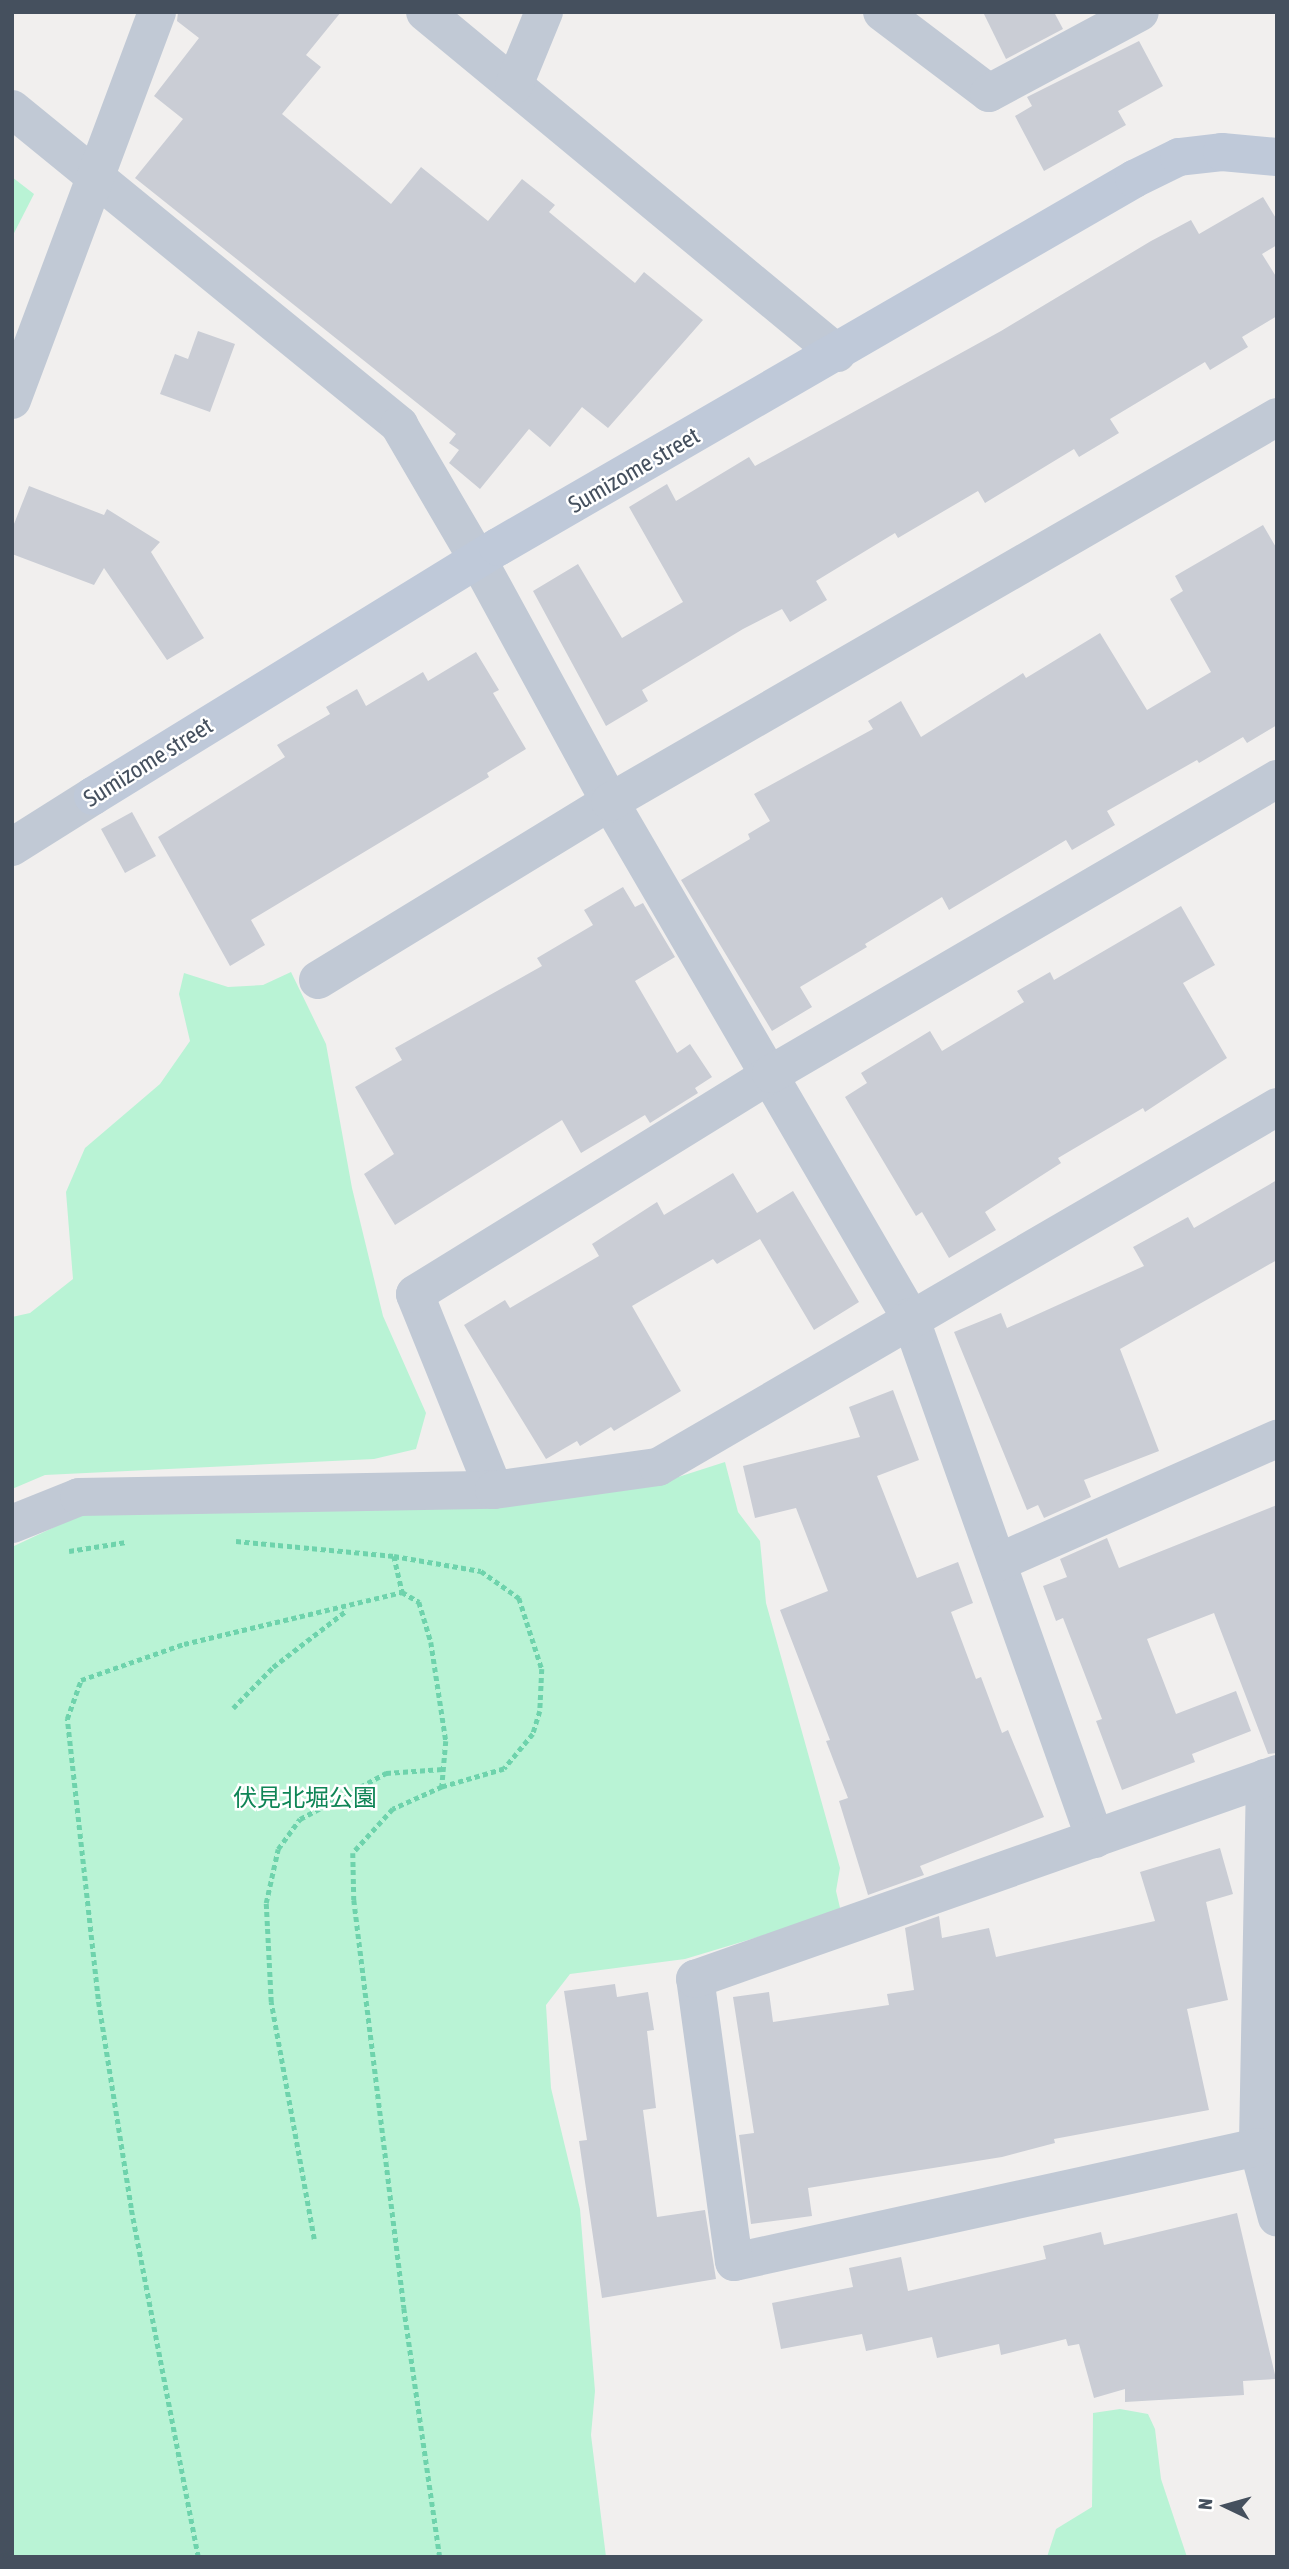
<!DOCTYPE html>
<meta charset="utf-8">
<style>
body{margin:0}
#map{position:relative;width:1289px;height:2569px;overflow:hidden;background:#f1efee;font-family:"Asap Condensed","Noto Sans JP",sans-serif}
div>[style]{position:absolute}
.green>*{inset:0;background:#b9f3d5}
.building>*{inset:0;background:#cacdd5}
.path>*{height:4.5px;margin-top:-2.25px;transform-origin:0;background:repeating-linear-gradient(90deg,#6ed3ac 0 5px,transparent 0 8.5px)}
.street>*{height:38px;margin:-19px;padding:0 19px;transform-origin:19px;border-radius:19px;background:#c1c9d5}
.secondary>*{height:38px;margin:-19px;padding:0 19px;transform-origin:19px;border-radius:19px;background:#bfc9d9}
span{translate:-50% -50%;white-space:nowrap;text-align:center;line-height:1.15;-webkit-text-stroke:5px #fff;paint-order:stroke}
.street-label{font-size:24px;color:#45505e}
.park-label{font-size:24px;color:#0f8556}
.frame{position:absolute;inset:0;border:14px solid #45505e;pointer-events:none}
.north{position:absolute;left:1191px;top:2471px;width:70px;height:70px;-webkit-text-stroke:5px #fff;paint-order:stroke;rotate:275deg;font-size:19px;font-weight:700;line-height:28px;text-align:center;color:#45505e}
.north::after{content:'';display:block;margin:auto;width:24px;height:32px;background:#45505e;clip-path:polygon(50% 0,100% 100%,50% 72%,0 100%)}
</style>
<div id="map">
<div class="green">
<i style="clip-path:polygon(12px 177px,34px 194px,12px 237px)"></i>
<i style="clip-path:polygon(291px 972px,326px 1044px,352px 1188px,383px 1316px,426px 1413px,416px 1449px,374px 1459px,45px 1475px,12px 1489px,12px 1317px,30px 1313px,73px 1279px,66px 1192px,85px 1148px,160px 1084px,190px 1041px,179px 994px,184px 973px,228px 987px,263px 985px)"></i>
<i style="clip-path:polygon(725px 1462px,738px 1512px,760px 1541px,766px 1603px,840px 1868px,836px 1891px,841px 1912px,685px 1959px,570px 1974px,546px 2005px,551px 2088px,580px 2209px,595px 2391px,591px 2435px,606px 2557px,12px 2557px,12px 1547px,80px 1515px,647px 1487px)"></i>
<i style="clip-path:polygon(1120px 2409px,1148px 2414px,1155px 2429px,1161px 2479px,1187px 2557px,1047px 2557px,1056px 2529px,1092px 2507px,1093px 2413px)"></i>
</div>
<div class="building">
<i style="clip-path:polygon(178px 12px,341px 12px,306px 55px,321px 67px,282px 114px,391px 204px,421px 167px,488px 221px,522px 179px,555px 205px,549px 212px,635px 283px,644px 272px,703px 320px,608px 428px,582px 407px,550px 447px,529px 429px,480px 489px,449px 463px,459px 450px,449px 443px,456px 434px,135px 178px,183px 119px,154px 96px,199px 38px,177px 21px)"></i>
<i style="clip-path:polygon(983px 12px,1054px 12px,1063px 29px,1006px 59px)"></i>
<i style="clip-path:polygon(1139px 41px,1163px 86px,1118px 111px,1126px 125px,1044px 171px,1015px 116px,1032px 106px,1027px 97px)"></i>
<i style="clip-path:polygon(1263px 197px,1277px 220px,1277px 245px,1262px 254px,1277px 278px,1277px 316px,1242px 337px,1248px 347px,1210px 370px,1205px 362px,1110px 419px,1119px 433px,1079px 457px,1074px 449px,985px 503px,978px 491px,898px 538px,895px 533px,816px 581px,827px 600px,790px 622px,782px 609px,743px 629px,642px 690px,648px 701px,606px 726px,533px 591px,578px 564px,622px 638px,683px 602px,629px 507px,667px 484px,676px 501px,749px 457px,755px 466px,1001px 331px,1151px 241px,1191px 220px,1199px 234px)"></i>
<i style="clip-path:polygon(198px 331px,235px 344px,210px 412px,160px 394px,175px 354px,188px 359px)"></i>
<i style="clip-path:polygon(29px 486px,104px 515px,107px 509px,160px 542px,151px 552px,204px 638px,167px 660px,104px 568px,94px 585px,12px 554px,12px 529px)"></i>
<i style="clip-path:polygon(1263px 525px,1277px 549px,1277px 725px,1247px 743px,1243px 737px,1199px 763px,1197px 760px,1107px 811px,1115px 825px,1072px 850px,1066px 840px,949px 910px,942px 897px,865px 944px,867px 947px,800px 987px,812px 1007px,772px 1031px,681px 880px,750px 839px,748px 834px,770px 821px,754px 794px,873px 729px,868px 721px,901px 701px,921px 737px,1023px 673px,1026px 678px,1100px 633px,1147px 710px,1211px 672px,1170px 599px,1183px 591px,1175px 576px)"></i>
<i style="clip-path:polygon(476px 652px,499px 690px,493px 693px,526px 749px,487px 773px,489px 777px,251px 920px,265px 945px,230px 966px,158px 837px,285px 757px,277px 745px,330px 714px,326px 707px,357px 689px,366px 706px,423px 672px,428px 681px)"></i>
<i style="clip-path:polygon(132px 812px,156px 856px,125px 873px,101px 829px)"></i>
<i style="clip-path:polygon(623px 887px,635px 907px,643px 903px,675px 957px,635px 981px,677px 1053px,690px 1044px,712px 1077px,695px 1088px,698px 1093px,650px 1123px,645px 1115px,581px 1153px,562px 1120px,395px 1225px,364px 1174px,394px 1154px,355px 1087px,402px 1060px,395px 1048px,542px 966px,537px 958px,593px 925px,584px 910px)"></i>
<i style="clip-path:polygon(1181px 906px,1215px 965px,1183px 983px,1227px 1058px,1145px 1112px,1143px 1108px,1058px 1158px,1061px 1163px,985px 1212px,996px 1230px,949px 1258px,922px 1212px,916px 1216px,845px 1097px,867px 1083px,861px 1073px,930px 1031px,942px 1051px,1024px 1002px,1017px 991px,1050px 972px,1054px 980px)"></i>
<i style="clip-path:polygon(733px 1173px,757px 1213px,793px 1191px,859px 1302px,814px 1330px,760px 1239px,717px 1264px,713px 1259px,632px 1306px,681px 1391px,614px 1431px,611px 1427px,580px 1446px,577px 1441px,546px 1459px,464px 1325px,505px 1300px,510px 1308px,599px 1256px,592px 1244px,657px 1202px,664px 1215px)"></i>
<i style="clip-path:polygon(1277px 1180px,1277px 1260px,1120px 1349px,1159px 1451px,1084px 1480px,1091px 1497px,1044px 1518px,1038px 1505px,1027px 1510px,954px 1332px,1001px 1313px,1007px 1328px,1144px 1266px,1133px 1247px,1188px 1217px,1194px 1228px)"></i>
<i style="clip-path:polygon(893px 1390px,919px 1460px,877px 1476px,917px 1578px,958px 1562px,973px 1603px,951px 1612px,976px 1679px,981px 1677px,1002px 1733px,1008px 1730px,1044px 1817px,920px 1866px,924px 1875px,868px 1895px,839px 1801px,848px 1798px,826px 1741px,830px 1740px,780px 1610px,828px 1591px,796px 1508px,755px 1518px,743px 1466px,860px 1437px,849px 1407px)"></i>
<i style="clip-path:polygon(1277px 1505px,1277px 1753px,1268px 1754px,1214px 1613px,1147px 1639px,1176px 1714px,1236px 1691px,1251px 1731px,1192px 1754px,1195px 1762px,1122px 1790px,1096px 1721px,1102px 1719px,1063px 1618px,1056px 1621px,1043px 1586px,1067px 1577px,1060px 1559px,1107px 1538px,1119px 1568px)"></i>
<i style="clip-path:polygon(1220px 1848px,1233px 1894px,1206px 1902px,1228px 2000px,1187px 2009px,1209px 2110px,1054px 2139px,1055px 2143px,1002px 2157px,808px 2188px,812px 2216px,751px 2224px,739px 2135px,754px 2133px,733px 1997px,769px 1992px,773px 2022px,889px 2005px,887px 1994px,914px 1990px,905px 1928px,939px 1916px,942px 1938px,989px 1928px,996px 1957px,1155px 1921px,1140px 1872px)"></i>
<i style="clip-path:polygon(615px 1984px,617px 1997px,648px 1992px,654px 2030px,647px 2031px,656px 2108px,643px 2110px,657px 2217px,705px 2210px,716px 2279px,602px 2298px,579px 2141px,587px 2140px,564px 1991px)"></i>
<i style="clip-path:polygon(1237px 2213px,1276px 2379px,1243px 2381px,1244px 2395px,1125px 2402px,1125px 2389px,1094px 2398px,1079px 2344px,1068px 2346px,1066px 2339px,1001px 2355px,999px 2344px,937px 2358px,932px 2337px,866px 2351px,862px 2334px,781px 2349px,772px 2303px,853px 2287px,849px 2268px,901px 2257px,908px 2291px,1046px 2259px,1043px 2246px,1101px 2232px,1104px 2245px)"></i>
</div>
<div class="path">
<i style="left:236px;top:1541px;width:159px;rotate:5.4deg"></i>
<i style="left:394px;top:1556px;width:88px;rotate:9.8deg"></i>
<i style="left:481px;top:1571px;width:47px;rotate:35.4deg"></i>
<i style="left:519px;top:1598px;width:75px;rotate:72.1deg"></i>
<i style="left:542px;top:1669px;width:42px;rotate:92.7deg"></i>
<i style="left:540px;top:1711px;width:24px;rotate:107deg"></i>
<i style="left:533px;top:1734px;width:45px;rotate:129.6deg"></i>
<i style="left:504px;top:1769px;width:65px;rotate:163.8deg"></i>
<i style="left:442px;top:1787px;width:54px;rotate:155.8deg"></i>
<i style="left:393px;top:1809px;width:59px;rotate:132.3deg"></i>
<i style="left:353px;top:1853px;width:47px;rotate:88.8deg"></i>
<i style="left:354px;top:1900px;width:411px;rotate:83deg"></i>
<i style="left:404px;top:2308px;width:252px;rotate:81.8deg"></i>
<i style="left:69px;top:1551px;width:58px;rotate:-9deg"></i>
<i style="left:394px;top:1556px;width:37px;rotate:77deg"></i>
<i style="left:402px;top:1592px;width:20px;rotate:30deg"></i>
<i style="left:419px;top:1602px;width:42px;rotate:73.3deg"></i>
<i style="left:431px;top:1642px;width:100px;rotate:81.4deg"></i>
<i style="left:446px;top:1741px;width:46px;rotate:95deg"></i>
<i style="left:233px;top:1708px;width:57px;rotate:-45.7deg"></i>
<i style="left:273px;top:1667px;width:93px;rotate:-37.6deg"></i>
<i style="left:314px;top:2239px;width:241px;rotate:-100.3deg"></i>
<i style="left:271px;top:2002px;width:99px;rotate:-92.9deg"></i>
<i style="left:266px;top:1903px;width:55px;rotate:-77.5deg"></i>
<i style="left:278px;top:1849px;width:37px;rotate:-54deg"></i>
<i style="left:300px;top:1819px;width:98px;rotate:-28.1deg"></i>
<i style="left:386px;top:1773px;width:57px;rotate:-4deg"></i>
<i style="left:198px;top:2557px;width:355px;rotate:-100.9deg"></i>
<i style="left:131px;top:2208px;width:212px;rotate:-99deg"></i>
<i style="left:98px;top:1999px;width:282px;rotate:-96.3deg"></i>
<i style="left:67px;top:1719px;width:41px;rotate:-70.3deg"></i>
<i style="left:81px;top:1680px;width:109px;rotate:-19.3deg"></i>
<i style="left:184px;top:1644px;width:224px;rotate:-13.4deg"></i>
</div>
<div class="street">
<i style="left:425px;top:12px;width:535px;rotate:39.61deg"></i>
<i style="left:882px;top:12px;width:134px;rotate:37.1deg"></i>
<i style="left:989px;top:93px;width:171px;rotate:-28.2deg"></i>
<i style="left:514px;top:85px;width:79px;rotate:-67.7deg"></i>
<i style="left:12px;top:109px;width:500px;rotate:39.2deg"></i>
<i style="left:399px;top:425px;width:156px;rotate:59.7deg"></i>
<i style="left:478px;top:560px;width:276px;rotate:61.4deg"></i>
<i style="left:610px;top:802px;width:596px;rotate:59.78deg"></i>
<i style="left:910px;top:1317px;width:554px;rotate:70.49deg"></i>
<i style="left:12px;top:400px;width:414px;rotate:-69.5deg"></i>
<i style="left:12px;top:847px;width:96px;rotate:-32.2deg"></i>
<i style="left:318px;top:980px;width:342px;rotate:-31.4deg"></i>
<i style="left:610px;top:802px;width:770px;rotate:-29.99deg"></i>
<i style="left:494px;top:1490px;width:211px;rotate:-112deg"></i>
<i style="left:415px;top:1294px;width:418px;rotate:-31.7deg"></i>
<i style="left:771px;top:1074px;width:586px;rotate:-30.24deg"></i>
<i style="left:12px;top:1524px;width:72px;rotate:-21.9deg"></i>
<i style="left:79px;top:1497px;width:415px;rotate:-1deg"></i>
<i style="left:494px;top:1490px;width:166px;rotate:-8deg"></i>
<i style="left:658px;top:1467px;width:716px;rotate:-30.18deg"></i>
<i style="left:999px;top:1562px;width:304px;rotate:-23.9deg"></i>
<i style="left:1265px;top:1778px;width:369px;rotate:91.1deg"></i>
<i style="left:1258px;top:2147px;width:73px;rotate:75deg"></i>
<i style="left:1258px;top:2147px;width:536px;rotate:167.62deg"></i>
<i style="left:734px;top:2262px;width:286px;rotate:-97.8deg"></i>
<i style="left:695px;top:1979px;width:617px;rotate:-19.4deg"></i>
</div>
<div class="secondary">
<i style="left:93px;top:796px;width:475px;rotate:-31.6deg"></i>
<i style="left:498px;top:547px;width:735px;rotate:-30.05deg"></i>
<i style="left:1134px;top:179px;width:50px;rotate:-26.1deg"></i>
<i style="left:1179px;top:157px;width:43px;rotate:-6.6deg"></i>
<i style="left:1222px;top:152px;width:55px;rotate:5.2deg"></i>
</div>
<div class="street-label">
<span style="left:634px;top:470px;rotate:-30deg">Sumizome street</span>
<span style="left:148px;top:762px;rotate:-32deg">Sumizome street</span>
</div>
<div class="park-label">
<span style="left:305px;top:1798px">伏見北堀公園</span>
</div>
<div class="frame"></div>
<div class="north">N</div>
</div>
